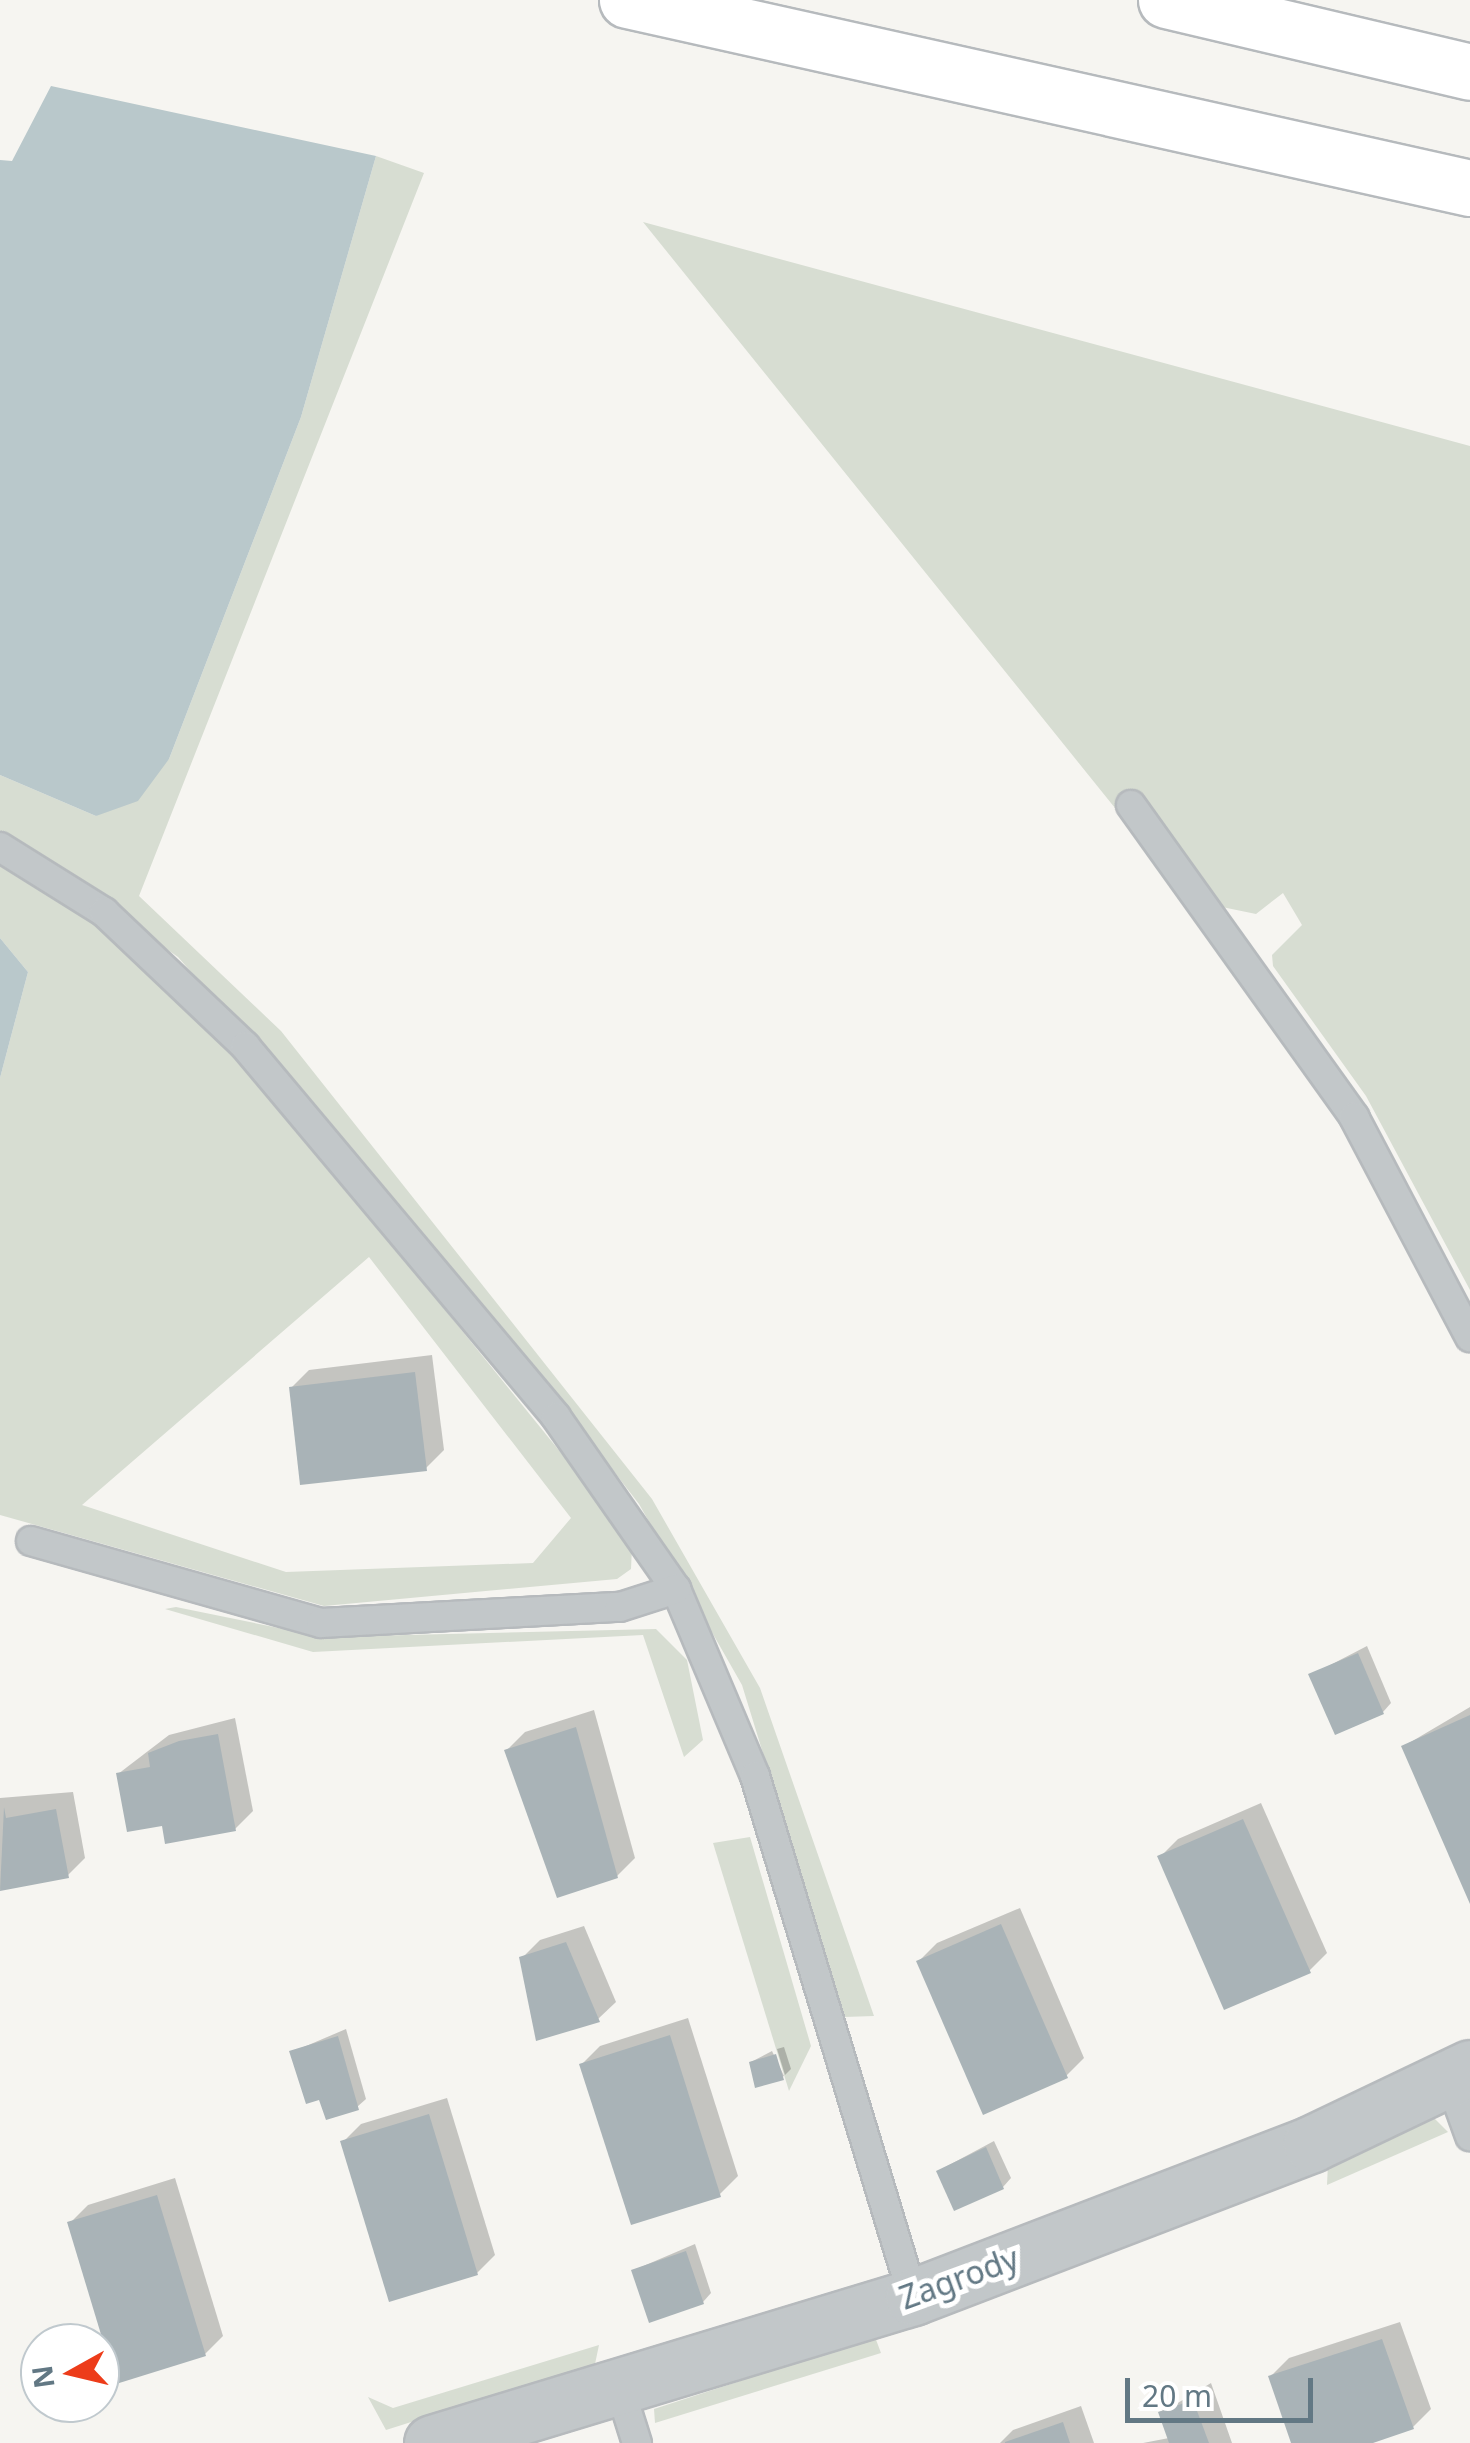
<!DOCTYPE html>
<style>
body{margin:0}
#map{position:relative;width:1470px;height:2443px;overflow:hidden;background:#f6f5f1;font-family:"Noto Sans",sans-serif}
div>[style]{position:absolute}
.green>*{inset:0;background:#d7ddd2}
.water>*{inset:0;background:#b9c8cb}
.shadow>*{inset:0;background:#0003}
.building>*{inset:0;background:#a9b3b7}
.roads{filter:drop-shadow(2px 0 #b6babd) drop-shadow(-2px 0 #b6babd) drop-shadow(0 2px #b6babd) drop-shadow(0 -2px #b6babd)}
.lane>*{height:28px;margin:-14px;padding:0 14px;transform-origin:14px;border-radius:14px;background:#c2c7c9}
.street>*{height:55px;margin:-27.5px;padding:0 27.5px;transform-origin:27.5px;border-radius:27.5px;background:#c2c7c9}
.highway>*{height:55px;margin:-27.5px;padding:0 27.5px;transform-origin:27.5px;border-radius:27.5px;background:#fff}
span{translate:-50% -50%;white-space:nowrap;text-align:center;line-height:1.15;-webkit-text-stroke:10px #fff;paint-order:stroke}
.street-label{font-size:32px;color:#627884}
.north{position:absolute;left:20px;top:2323px;width:100px;height:100px;box-sizing:border-box;background:#fff;border:2px solid #c0c9ce;border-radius:50%;rotate:262deg;font-size:28px;font-weight:700;line-height:40px;text-align:center;color:#627884}
.north::after{content:'';display:block;margin:auto;width:35px;height:45px;background:#ed3c1a;clip-path:polygon(50% 0,100% 100%,50% 72%,0 100%)}
.scale{position:absolute;left:1125px;top:2378px;width:188px;height:45px;box-sizing:border-box;border:5px solid #627884;border-top:0;padding-left:12px;font-size:30px;line-height:35px;white-space:nowrap;color:#627884;-webkit-text-stroke:8px #fff;paint-order:stroke}
</style>
<div id="map">
<div class="green">
<i style="clip-path:polygon(376px 156px,424px 173px,139px 896px,281px 1031px,652px 1499px,760px 1688px,874px 2016px,844px 2017px,742px 1685px,639px 1504px,514px 1342px,178px 957px,0 832px,0 775px,96px 816px,169px 759px,301px 417px)"></i>
<i style="clip-path:polygon(643px 222px,1470px 446px,1470px 1290px,1366px 1096px,1273px 966px,1272px 955px,1302px 925px,1283px 893px,1256px 914px,1222px 907px,1135px 791px,1115px 808px)"></i>
<i style="clip-path:polygon(evenodd,0 861px,109px 931px,259px 1080px,617px 1522px,632px 1547px,631px 1569px,617px 1579px,324px 1606px,0 1515px,0 1078px,28px 972px,0 938px,0 861px,369px 1257px,571px 1518px,533px 1563px,286px 1572px,82px 1505px,369px 1257px)"></i>
<i style="clip-path:polygon(176px 1607px,323px 1637px,656px 1629px,687px 1660px,703px 1740px,684px 1757px,643px 1635px,313px 1652px,165px 1609px)"></i>
<i style="clip-path:polygon(750px 1837px,811px 2046px,789px 2091px,713px 1843px)"></i>
<i style="clip-path:polygon(1431px 2115px,1448px 2132px,1327px 2185px,1328px 2163px)"></i>
<i style="clip-path:polygon(875px 2337px,881px 2353px,655px 2423px,654px 2409px)"></i>
<i style="clip-path:polygon(599px 2345px,595px 2364px,386px 2430px,368px 2397px,393px 2408px)"></i>
</div>
<div class="water">
<i style="clip-path:polygon(51px 86px,376px 156px,301px 417px,169px 759px,138px 801px,96px 816px,0 775px,0 160px,12px 161px)"></i>
<i style="clip-path:polygon(0 938px,28px 972px,0 1078px)"></i>
</div>
<div class="shadow">
<i style="clip-path:polygon(432px 1355px,444px 1450px,426px 1468px,291px 1388px,309px 1370px)"></i>
<i style="clip-path:polygon(1367px 1646px,1391px 1703px,1383px 1712px,1311px 1675px)"></i>
<i style="clip-path:polygon(1470px 1707px,1470px 1895px,1404px 1746px)"></i>
<i style="clip-path:polygon(594px 1710px,635px 1858px,617px 1876px,507px 1750px,525px 1732px)"></i>
<i style="clip-path:polygon(235px 1718px,253px 1811px,235px 1829px,164px 1823px,118px 1774px,169px 1735px)"></i>
<i style="clip-path:polygon(73px 1792px,85px 1858px,67px 1876px,0 1889px,0 1798px)"></i>
<i style="clip-path:polygon(1261px 1803px,1327px 1953px,1309px 1971px,1160px 1857px,1178px 1839px)"></i>
<i style="clip-path:polygon(1020px 1908px,1084px 2058px,1066px 2076px,919px 1961px,937px 1943px)"></i>
<i style="clip-path:polygon(584px 1926px,616px 2002px,598px 2019px,522px 1958px,540px 1940px)"></i>
<i style="clip-path:polygon(688px 2018px,738px 2176px,720px 2194px,582px 2064px,600px 2046px)"></i>
<i style="clip-path:polygon(346px 2029px,366px 2099px,357px 2107px,320px 2097px,292px 2052px)"></i>
<i style="clip-path:polygon(784px 2047px,791px 2069px,785px 2075px,777px 2049px)"></i>
<i style="clip-path:polygon(772px 2051px,784px 2076px,782px 2077px,751px 2062px)"></i>
<i style="clip-path:polygon(447px 2098px,495px 2255px,477px 2273px,343px 2142px,361px 2124px)"></i>
<i style="clip-path:polygon(994px 2141px,1011px 2178px,1003px 2187px,938px 2171px)"></i>
<i style="clip-path:polygon(175px 2178px,223px 2336px,205px 2354px,70px 2223px,88px 2205px)"></i>
<i style="clip-path:polygon(695px 2244px,711px 2293px,703px 2302px,634px 2270px)"></i>
<i style="clip-path:polygon(1400px 2322px,1431px 2409px,1413px 2427px,1365px 2443px,1294px 2443px,1271px 2376px,1289px 2358px)"></i>
<i style="clip-path:polygon(1211px 2383px,1232px 2443px,1143px 2443px,1169px 2438px,1161px 2413px)"></i>
<i style="clip-path:polygon(1081px 2406px,1094px 2443px,1000px 2443px,1013px 2430px)"></i>
</div>
<div class="building">
<i style="clip-path:polygon(415px 1372px,427px 1471px,300px 1485px,289px 1387px)"></i>
<i style="clip-path:polygon(1358px 1653px,1384px 1714px,1335px 1735px,1308px 1674px)"></i>
<i style="clip-path:polygon(1470px 1715px,1470px 1904px,1401px 1746px)"></i>
<i style="clip-path:polygon(576px 1727px,618px 1878px,557px 1898px,504px 1750px)"></i>
<i style="clip-path:polygon(218px 1734px,236px 1831px,165px 1844px,162px 1826px,127px 1832px,116px 1773px,150px 1767px,148px 1753px,179px 1741px)"></i>
<i style="clip-path:polygon(4px 1807px,6px 1818px,56px 1809px,69px 1878px,0 1891px)"></i>
<i style="clip-path:polygon(1243px 1819px,1311px 1973px,1224px 2010px,1157px 1856px)"></i>
<i style="clip-path:polygon(1001px 1924px,1068px 2078px,983px 2115px,916px 1961px)"></i>
<i style="clip-path:polygon(566px 1942px,600px 2022px,536px 2041px,519px 1957px)"></i>
<i style="clip-path:polygon(670px 2035px,721px 2197px,631px 2225px,579px 2064px)"></i>
<i style="clip-path:polygon(338px 2036px,359px 2110px,326px 2120px,319px 2100px,306px 2104px,289px 2051px)"></i>
<i style="clip-path:polygon(776px 2054px,784px 2080px,755px 2088px,749px 2062px)"></i>
<i style="clip-path:polygon(429px 2114px,478px 2275px,389px 2302px,340px 2141px)"></i>
<i style="clip-path:polygon(986px 2147px,1004px 2189px,954px 2211px,936px 2171px)"></i>
<i style="clip-path:polygon(157px 2195px,206px 2356px,116px 2384px,67px 2222px)"></i>
<i style="clip-path:polygon(686px 2251px,704px 2304px,649px 2323px,631px 2270px)"></i>
<i style="clip-path:polygon(1382px 2339px,1414px 2429px,1373px 2443px,1291px 2443px,1268px 2376px)"></i>
<i style="clip-path:polygon(1193px 2400px,1209px 2443px,1169px 2443px,1158px 2412px)"></i>
<i style="clip-path:polygon(1063px 2422px,1070px 2443px,1005px 2443px,1005px 2442px)"></i>
</div>
<div class="roads">
<div class="lane">
<i style="left:1131px;top:805px;width:384px;rotate:54.4deg"></i>
<i style="left:1354px;top:1117px;width:249px;rotate:62.2deg"></i>
<i style="left:0;top:847px;width:123px;rotate:32deg"></i>
<i style="left:104px;top:912px;width:195px;rotate:43.5deg"></i>
<i style="left:245px;top:1046px;width:484px;rotate:50deg"></i>
<i style="left:556px;top:1417px;width:210px;rotate:55.1deg"></i>
<i style="left:676px;top:1589px;width:203px;rotate:67.1deg"></i>
<i style="left:755px;top:1776px;width:544px;rotate:73.13deg"></i>
<i style="left:31px;top:1541px;width:301px;rotate:15.8deg"></i>
<i style="left:321px;top:1623px;width:299px;rotate:-3.1deg"></i>
<i style="left:620px;top:1607px;width:59px;rotate:-17.8deg"></i>
<i style="left:1449px;top:2078px;width:62px;rotate:70.1deg"></i>
<i style="left:619px;top:2386px;width:60px;rotate:72.5deg"></i>
</div>
<div class="street">
<i style="left:432px;top:2443px;width:503px;rotate:-16.88deg"></i>
<i style="left:913px;top:2297px;width:426px;rotate:-21deg"></i>
<i style="left:1311px;top:2144px;width:176px;rotate:-25.5deg"></i>
</div>
<div class="highway">
<i style="left:627px;top:0;width:864px;rotate:12.57deg"></i>
<i style="left:1166px;top:0;width:312px;rotate:13.3deg"></i>
</div>
</div>
<div class="street-label">
<span style="left:959px;top:2278px;rotate:-20deg">Zagrody</span>
</div>
<div class="north">N</div>
<div class="scale">20 m</div>
</div>
